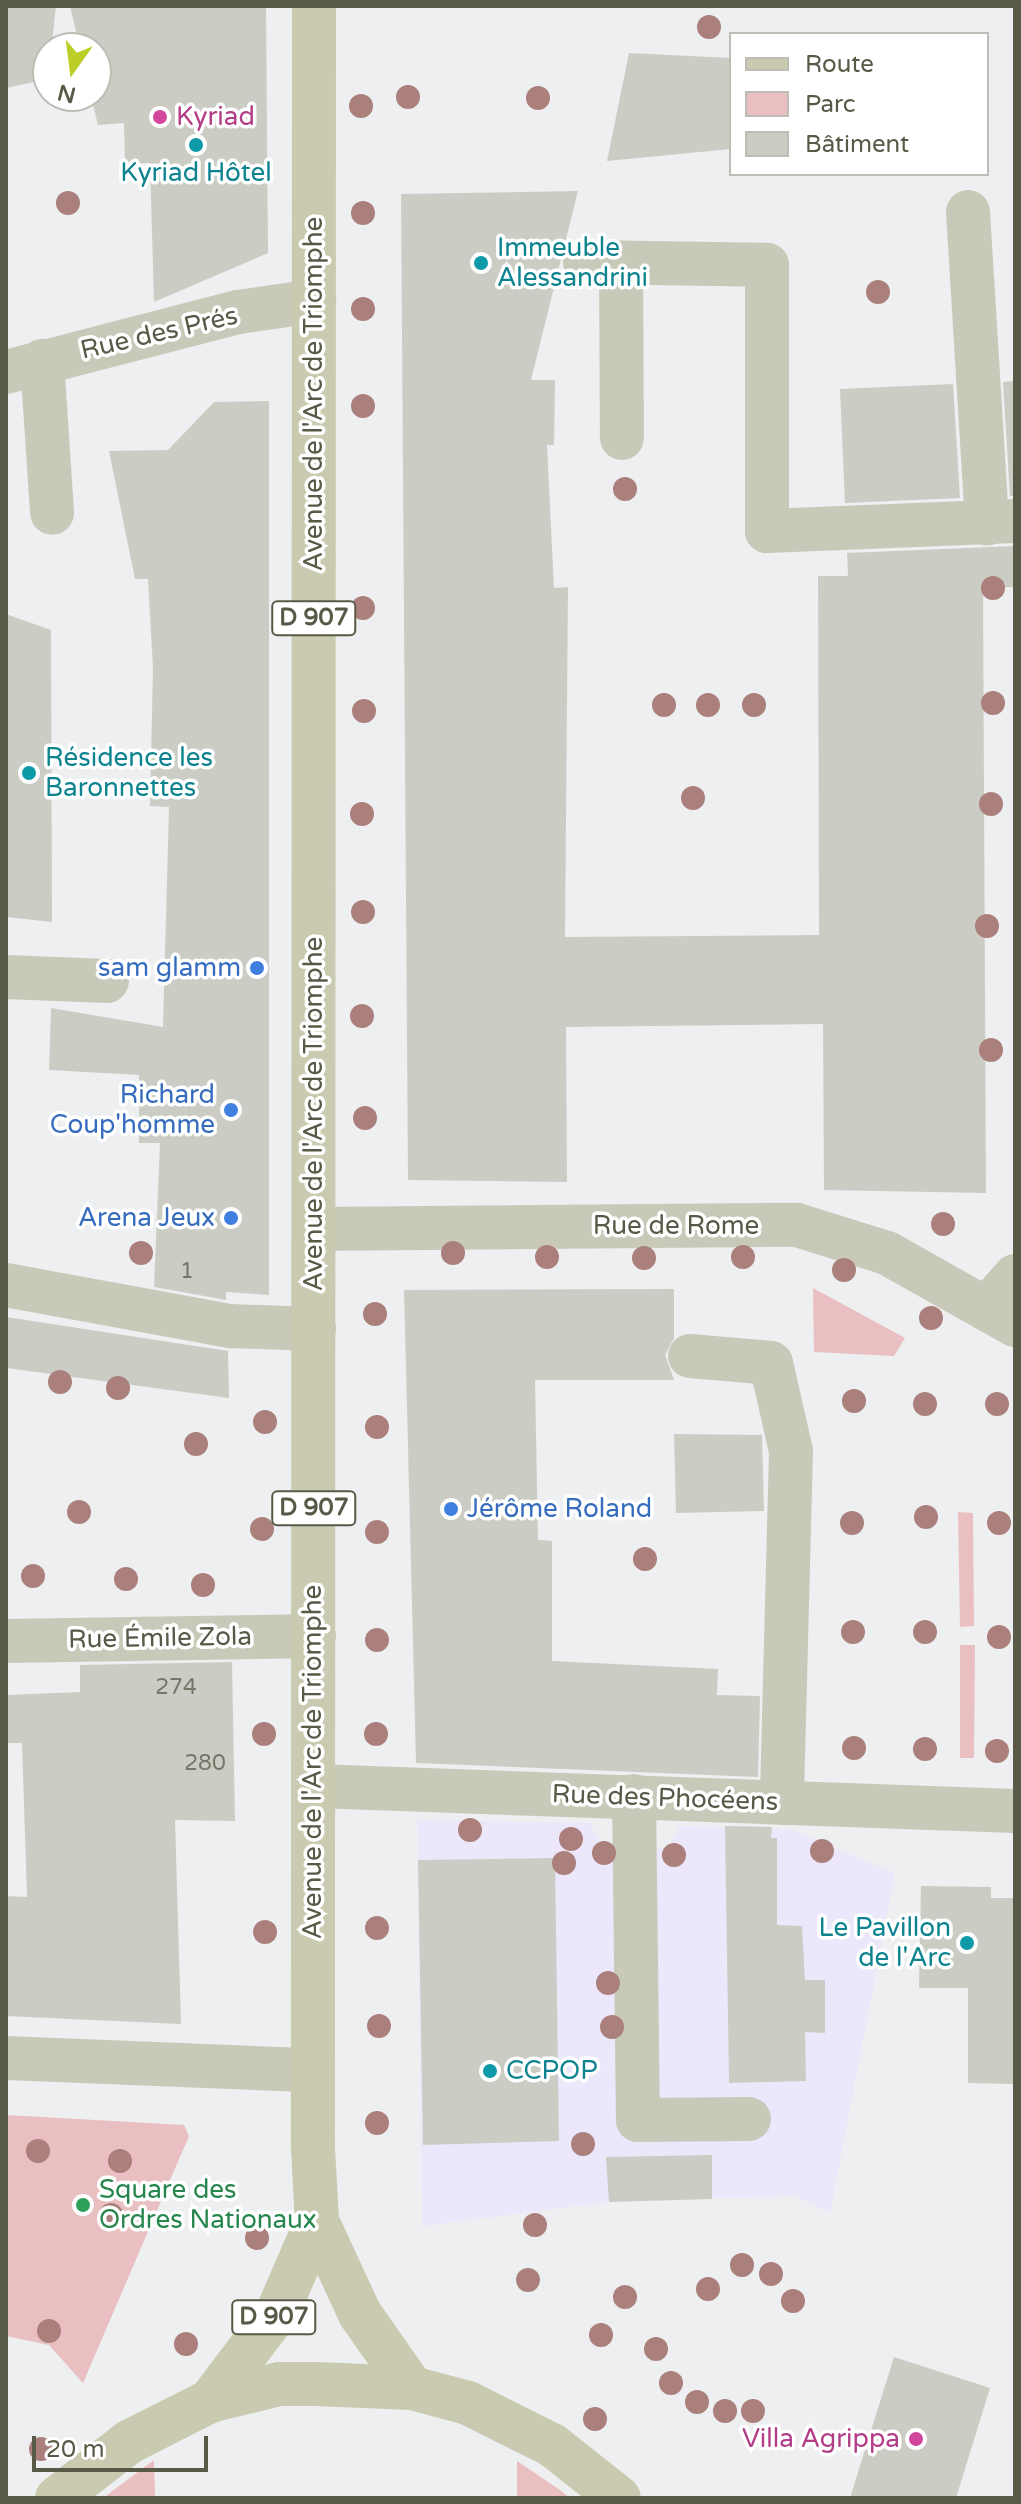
<!DOCTYPE html>
<meta charset="utf-8">
<style>
body{margin:0}
#map{position:relative;width:1021px;height:2504px;overflow:hidden;background:#edeff0;font-family:"Varela Round",sans-serif}
div>[style]{position:absolute}
.commercial>*{inset:0;background:#ece7fa}
.green>*{inset:0;background:#eabfc1}
.building>*{inset:0;background:#cbcdc5}
.minor>*{height:44px;margin:-22px;padding:0 22px;transform-origin:22px;border-radius:22px;background:#c9c9ba}
.major>*{height:44px;margin:-22px;padding:0 22px;transform-origin:22px;border-radius:22px;background:#c9caaf}
.trees>*{width:24px;height:24px;margin:-12px;border-radius:50%;background:#aa7f7c}
.dots>*{width:22px;height:22px;translate:-50% -50%;box-sizing:border-box;border:4px solid #fff;border-radius:50%}
span{translate:-50% -50%;white-space:nowrap;text-align:center;line-height:1.15;-webkit-text-stroke:7px #fff;paint-order:stroke}
.number-label{font-size:22px;color:#767666}
.number-label span{-webkit-text-stroke-width:0}
.shield-label span{padding:2px 6px;background:#fff;border:2px solid;border-radius:6px;-webkit-text-stroke-width:0}
.shield-label{font-size:24px;color:#595947;font-weight:700}
.hotel-label{font-size:26px;color:#b23c85}
.left{translate:0 -50%;text-align:left}
.right{translate:-100% -50%;text-align:right}
.culture-label{font-size:26px;color:#0d838f}
.street-label{font-size:26px;color:#595947}
.shop-label{font-size:26px;color:#366cbe}
.leisure-label{font-size:26px;color:#27864d}
.frame{position:absolute;inset:0;border:8px solid #595947;pointer-events:none}
.legend{position:absolute;left:729px;top:32px;width:260px;height:144px;box-sizing:border-box;background:#fff;border:2px solid #bdbdb5;margin:0;padding:10px 14px;list-style:none;font-size:24px;color:#595947}
.legend li{display:flex;align-items:center;gap:16px;height:40px}
.legend b{width:40px;border:2px solid #bdbdb5}
.north{position:absolute;left:32px;top:32px;width:80px;height:80px;box-sizing:border-box;background:#fff;border:2px solid #bdbdb5;border-radius:50%;rotate:194deg;font-size:22px;font-weight:700;line-height:32px;text-align:center;color:#595947}
.north::after{content:'';display:block;margin:auto;width:28px;height:36px;background:#bbcf28;clip-path:polygon(50% 0,100% 100%,50% 72%,0 100%)}
.scale{position:absolute;left:32px;top:2436px;width:176px;height:36px;box-sizing:border-box;border:4px solid #595947;border-top:0;padding-left:10px;font-size:24px;line-height:28px;white-space:nowrap;color:#595947;-webkit-text-stroke:6px #fff;paint-order:stroke}
</style>
<div id="map">
<div class="commercial">
<i style="clip-path:polygon(417px 1820px,590px 1823px,601px 1844px,615px 1850px,668px 1848px,680px 1826px,792px 1830px,895px 1873px,830px 2213px,796px 2196px,609px 2202px,422px 2226px)"></i>
</div>
<div class="green">
<i style="clip-path:polygon(813px 1288px,905px 1338px,894px 1356px,814px 1352px)"></i>
<i style="clip-path:polygon(958px 1512px,973px 1513px,974px 1626px,960px 1627px)"></i>
<i style="clip-path:polygon(960px 1645px,975px 1645px,974px 1758px,960px 1758px)"></i>
<i style="clip-path:polygon(6px 2115px,184px 2125px,189px 2136px,83px 2383px,49px 2345px,6px 2336px)"></i>
<i style="clip-path:polygon(154px 2460px,155px 2498px,104px 2498px,111px 2492px)"></i>
<i style="clip-path:polygon(517px 2461px,560px 2490px,570px 2498px,517px 2498px)"></i>
</div>
<div class="building">
<i style="clip-path:polygon(6px 6px,56px 6px,48px 79px,6px 88px)"></i>
<i style="clip-path:polygon(70px 6px,266px 6px,268px 253px,154px 302px,150px 163px,125px 164px,124px 123px,98px 125px,91px 96px,96px 48px,80px 48px)"></i>
<i style="clip-path:polygon(629px 53px,731px 58px,731px 149px,607px 161px)"></i>
<i style="clip-path:polygon(578px 191px,531px 380px,555px 380px,554px 445px,547px 445px,554px 588px,568px 587px,565px 937px,819px 935px,818px 576px,848px 576px,847px 553px,1015px 546px,1015px 587px,983px 588px,986px 1193px,824px 1190px,823px 1024px,566px 1027px,567px 1182px,408px 1180px,401px 194px)"></i>
<i style="clip-path:polygon(1015px 381px,1015px 496px,1010px 496px,1003px 382px)"></i>
<i style="clip-path:polygon(953px 384px,960px 498px,845px 503px,840px 389px)"></i>
<i style="clip-path:polygon(269px 401px,269px 1295px,226px 1292px,226px 1300px,154px 1287px,160px 1143px,139px 1143px,139px 1075px,49px 1070px,51px 1008px,163px 1027px,169px 807px,150px 806px,153px 668px,148px 579px,135px 579px,109px 451px,168px 450px,214px 402px)"></i>
<i style="clip-path:polygon(6px 614px,51px 630px,52px 922px,6px 917px)"></i>
<i style="clip-path:polygon(674px 1289px,674px 1338px,665px 1355px,674px 1380px,535px 1380px,538px 1540px,552px 1541px,552px 1661px,718px 1669px,717px 1695px,760px 1696px,758px 1777px,416px 1763px,404px 1290px)"></i>
<i style="clip-path:polygon(6px 1317px,228px 1351px,229px 1398px,6px 1368px)"></i>
<i style="clip-path:polygon(674px 1434px,762px 1435px,764px 1511px,676px 1513px)"></i>
<i style="clip-path:polygon(232px 1662px,235px 1821px,175px 1820px,181px 2024px,6px 2016px,6px 1896px,27px 1897px,22px 1743px,6px 1743px,6px 1695px,80px 1692px,80px 1665px)"></i>
<i style="clip-path:polygon(725px 1826px,772px 1827px,771px 1838px,777px 1838px,777px 1925px,802px 1926px,805px 1980px,825px 1980px,825px 2033px,805px 2032px,806px 2081px,729px 2083px)"></i>
<i style="clip-path:polygon(555px 1858px,559px 2141px,423px 2145px,418px 1860px)"></i>
<i style="clip-path:polygon(921px 1886px,991px 1887px,991px 1898px,1015px 1898px,1015px 2084px,968px 2083px,968px 1988px,919px 1988px)"></i>
<i style="clip-path:polygon(712px 2155px,712px 2199px,609px 2202px,606px 2157px)"></i>
<i style="clip-path:polygon(894px 2357px,990px 2388px,956px 2498px,850px 2498px)"></i>
</div>
<div class="minor">
<i style="left:968px;top:212px;width:312px;rotate:86.5deg"></i>
<i style="left:585px;top:262px;width:182px;rotate:0.9deg"></i>
<i style="left:767px;top:265px;width:266px;rotate:90deg"></i>
<i style="left:767px;top:531px;width:248px;rotate:-2.3deg"></i>
<i style="left:621px;top:263px;width:175px;rotate:89.7deg"></i>
<i style="left:42px;top:361px;width:152px;rotate:86.2deg"></i>
<i style="left:6px;top:372px;width:240px;rotate:-14.5deg"></i>
<i style="left:238px;top:312px;width:77px;rotate:-8.2deg"></i>
<i style="left:6px;top:977px;width:101px;rotate:2.3deg"></i>
<i style="left:314px;top:1229px;width:483px;rotate:-0.5deg"></i>
<i style="left:797px;top:1225px;width:94px;rotate:17.3deg"></i>
<i style="left:887px;top:1253px;width:147px;rotate:29.4deg"></i>
<i style="left:6px;top:1285px;width:228px;rotate:10.4deg"></i>
<i style="left:230px;top:1326px;width:84px;rotate:2deg"></i>
<i style="left:986px;top:1309px;width:44px;rotate:-48.7deg"></i>
<i style="left:690px;top:1356px;width:81px;rotate:4.9deg"></i>
<i style="left:771px;top:1363px;width:90px;rotate:77.2deg"></i>
<i style="left:791px;top:1451px;width:352px;rotate:91.5deg"></i>
<i style="left:6px;top:1641px;width:308px;rotate:-0.9deg"></i>
<i style="left:315px;top:1786px;width:700px;rotate:2.05deg"></i>
<i style="left:634px;top:1796px;width:324px;rotate:89.3deg"></i>
<i style="left:638px;top:2120px;width:111px;rotate:-0.5deg"></i>
<i style="left:6px;top:2058px;width:304px;rotate:2.3deg"></i>
</div>
<div class="major">
<i style="left:314px;top:6px;width:2142px;rotate:90.03deg"></i>
<i style="left:313px;top:2148px;width:73px;rotate:86.9deg"></i>
<i style="left:317px;top:2221px;width:102px;rotate:65.2deg"></i>
<i style="left:360px;top:2314px;width:90px;rotate:54.9deg"></i>
<i style="left:210px;top:2401px;width:113px;rotate:-52.9deg"></i>
<i style="left:278px;top:2311px;width:98px;rotate:-66.6deg"></i>
<i style="left:57px;top:2498px;width:91px;rotate:-37.9deg"></i>
<i style="left:129px;top:2442px;width:91px;rotate:-26.8deg"></i>
<i style="left:210px;top:2401px;width:71px;rotate:-13.8deg"></i>
<i style="left:279px;top:2384px;width:37px"></i>
<i style="left:316px;top:2384px;width:96px;rotate:2.4deg"></i>
<i style="left:412px;top:2388px;width:58px;rotate:15deg"></i>
<i style="left:468px;top:2403px;width:94px;rotate:26.6deg"></i>
<i style="left:552px;top:2445px;width:85px;rotate:38.3deg"></i>
</div>
<div class="trees">
<i style="left:709px;top:27px"></i>
<i style="left:408px;top:97px"></i>
<i style="left:538px;top:98px"></i>
<i style="left:361px;top:106px"></i>
<i style="left:68px;top:203px"></i>
<i style="left:363px;top:213px"></i>
<i style="left:878px;top:292px"></i>
<i style="left:363px;top:309px"></i>
<i style="left:363px;top:406px"></i>
<i style="left:625px;top:489px"></i>
<i style="left:993px;top:588px"></i>
<i style="left:363px;top:608px"></i>
<i style="left:993px;top:703px"></i>
<i style="left:664px;top:705px"></i>
<i style="left:708px;top:705px"></i>
<i style="left:754px;top:705px"></i>
<i style="left:364px;top:711px"></i>
<i style="left:693px;top:798px"></i>
<i style="left:991px;top:804px"></i>
<i style="left:362px;top:814px"></i>
<i style="left:363px;top:912px"></i>
<i style="left:987px;top:926px"></i>
<i style="left:362px;top:1016px"></i>
<i style="left:991px;top:1050px"></i>
<i style="left:365px;top:1118px"></i>
<i style="left:943px;top:1224px"></i>
<i style="left:141px;top:1253px"></i>
<i style="left:453px;top:1253px"></i>
<i style="left:547px;top:1257px"></i>
<i style="left:743px;top:1257px"></i>
<i style="left:644px;top:1258px"></i>
<i style="left:844px;top:1270px"></i>
<i style="left:375px;top:1314px"></i>
<i style="left:931px;top:1318px"></i>
<i style="left:60px;top:1382px"></i>
<i style="left:118px;top:1388px"></i>
<i style="left:854px;top:1401px"></i>
<i style="left:925px;top:1404px"></i>
<i style="left:997px;top:1404px"></i>
<i style="left:265px;top:1422px"></i>
<i style="left:377px;top:1427px"></i>
<i style="left:196px;top:1444px"></i>
<i style="left:79px;top:1512px"></i>
<i style="left:926px;top:1517px"></i>
<i style="left:852px;top:1523px"></i>
<i style="left:999px;top:1523px"></i>
<i style="left:262px;top:1529px"></i>
<i style="left:377px;top:1532px"></i>
<i style="left:645px;top:1559px"></i>
<i style="left:33px;top:1576px"></i>
<i style="left:126px;top:1579px"></i>
<i style="left:203px;top:1585px"></i>
<i style="left:853px;top:1632px"></i>
<i style="left:925px;top:1632px"></i>
<i style="left:999px;top:1637px"></i>
<i style="left:377px;top:1640px"></i>
<i style="left:264px;top:1734px"></i>
<i style="left:376px;top:1734px"></i>
<i style="left:854px;top:1748px"></i>
<i style="left:925px;top:1749px"></i>
<i style="left:997px;top:1751px"></i>
<i style="left:470px;top:1830px"></i>
<i style="left:571px;top:1839px"></i>
<i style="left:822px;top:1851px"></i>
<i style="left:604px;top:1853px"></i>
<i style="left:674px;top:1855px"></i>
<i style="left:564px;top:1863px"></i>
<i style="left:377px;top:1928px"></i>
<i style="left:265px;top:1932px"></i>
<i style="left:608px;top:1983px"></i>
<i style="left:379px;top:2026px"></i>
<i style="left:612px;top:2027px"></i>
<i style="left:377px;top:2123px"></i>
<i style="left:583px;top:2144px"></i>
<i style="left:38px;top:2151px"></i>
<i style="left:120px;top:2161px"></i>
<i style="left:111px;top:2215px"></i>
<i style="left:535px;top:2225px"></i>
<i style="left:257px;top:2238px"></i>
<i style="left:742px;top:2265px"></i>
<i style="left:771px;top:2274px"></i>
<i style="left:528px;top:2280px"></i>
<i style="left:708px;top:2289px"></i>
<i style="left:625px;top:2297px"></i>
<i style="left:793px;top:2301px"></i>
<i style="left:49px;top:2331px"></i>
<i style="left:601px;top:2335px"></i>
<i style="left:186px;top:2344px"></i>
<i style="left:656px;top:2349px"></i>
<i style="left:671px;top:2383px"></i>
<i style="left:697px;top:2402px"></i>
<i style="left:725px;top:2411px"></i>
<i style="left:753px;top:2411px"></i>
<i style="left:595px;top:2419px"></i>
<i style="left:41px;top:2449px"></i>
</div>
<div class="dots">
<i style="left:160px;top:117px;background:#d1479c"></i>
<i style="left:196px;top:145px;background:#0f9aa8"></i>
<i style="left:481px;top:263px;background:#0f9aa8"></i>
<i style="left:29px;top:773px;background:#0f9aa8"></i>
<i style="left:257px;top:968px;background:#3f7fe0"></i>
<i style="left:231px;top:1110px;background:#3f7fe0"></i>
<i style="left:231px;top:1218px;background:#3f7fe0"></i>
<i style="left:451px;top:1509px;background:#3f7fe0"></i>
<i style="left:967px;top:1943px;background:#0f9aa8"></i>
<i style="left:490px;top:2071px;background:#0f9aa8"></i>
<i style="left:83px;top:2205px;background:#2e9e5b"></i>
<i style="left:916px;top:2439px;background:#d1479c"></i>
</div>
<div class="number-label">
<span style="left:187px;top:1272px">1</span>
<span style="left:176px;top:1688px">274</span>
<span style="left:205px;top:1764px">280</span>
</div>
<div class="shield-label">
<span style="left:314px;top:618px">D 907</span>
<span style="left:314px;top:1508px">D 907</span>
<span style="left:274px;top:2317px">D 907</span>
</div>
<div class="hotel-label">
<span class="left" style="left:176px;top:117px">Kyriad</span>
<span class="right" style="left:900px;top:2439px">Villa Agrippa</span>
</div>
<div class="culture-label">
<span style="left:196px;top:173px">Kyriad Hôtel</span>
<span class="left" style="left:497px;top:263px">Immeuble<br>Alessandrini</span>
<span class="left" style="left:45px;top:773px">Résidence les<br>Baronnettes</span>
<span class="right" style="left:951px;top:1943px">Le Pavillon<br>de l'Arc</span>
<span class="left" style="left:506px;top:2071px">CCPOP</span>
</div>
<div class="street-label">
<span style="left:159px;top:333px;rotate:-13deg">Rue des Prés</span>
<span style="left:314px;top:394px;rotate:-90deg">Avenue de l'Arc de Triomphe</span>
<span style="left:314px;top:1114px;rotate:-90deg">Avenue de l'Arc de Triomphe</span>
<span style="left:676px;top:1226px">Rue de Rome</span>
<span style="left:160px;top:1638px;rotate:-1deg">Rue Émile Zola</span>
<span style="left:313px;top:1762px;rotate:-90deg">Avenue de l'Arc de Triomphe</span>
<span style="left:665px;top:1798px;rotate:2deg">Rue des Phocéens</span>
</div>
<div class="shop-label">
<span class="right" style="left:241px;top:968px">sam glamm</span>
<span class="right" style="left:215px;top:1110px">Richard<br>Coup'homme</span>
<span class="right" style="left:215px;top:1218px">Arena Jeux</span>
<span class="left" style="left:467px;top:1509px">Jérôme Roland</span>
</div>
<div class="leisure-label">
<span class="left" style="left:99px;top:2205px">Square des<br>Ordres Nationaux</span>
</div>
<div class="frame"></div>
<ul class="legend">
<li><b style="height:10px;background:#c9caaf"></b>Route</li>
<li><b style="height:22px;background:#eabfc1"></b>Parc</li>
<li><b style="height:22px;background:#cbcdc5"></b>Bâtiment</li>
</ul>
<div class="north">N</div>
<div class="scale">20 m</div>
</div>
